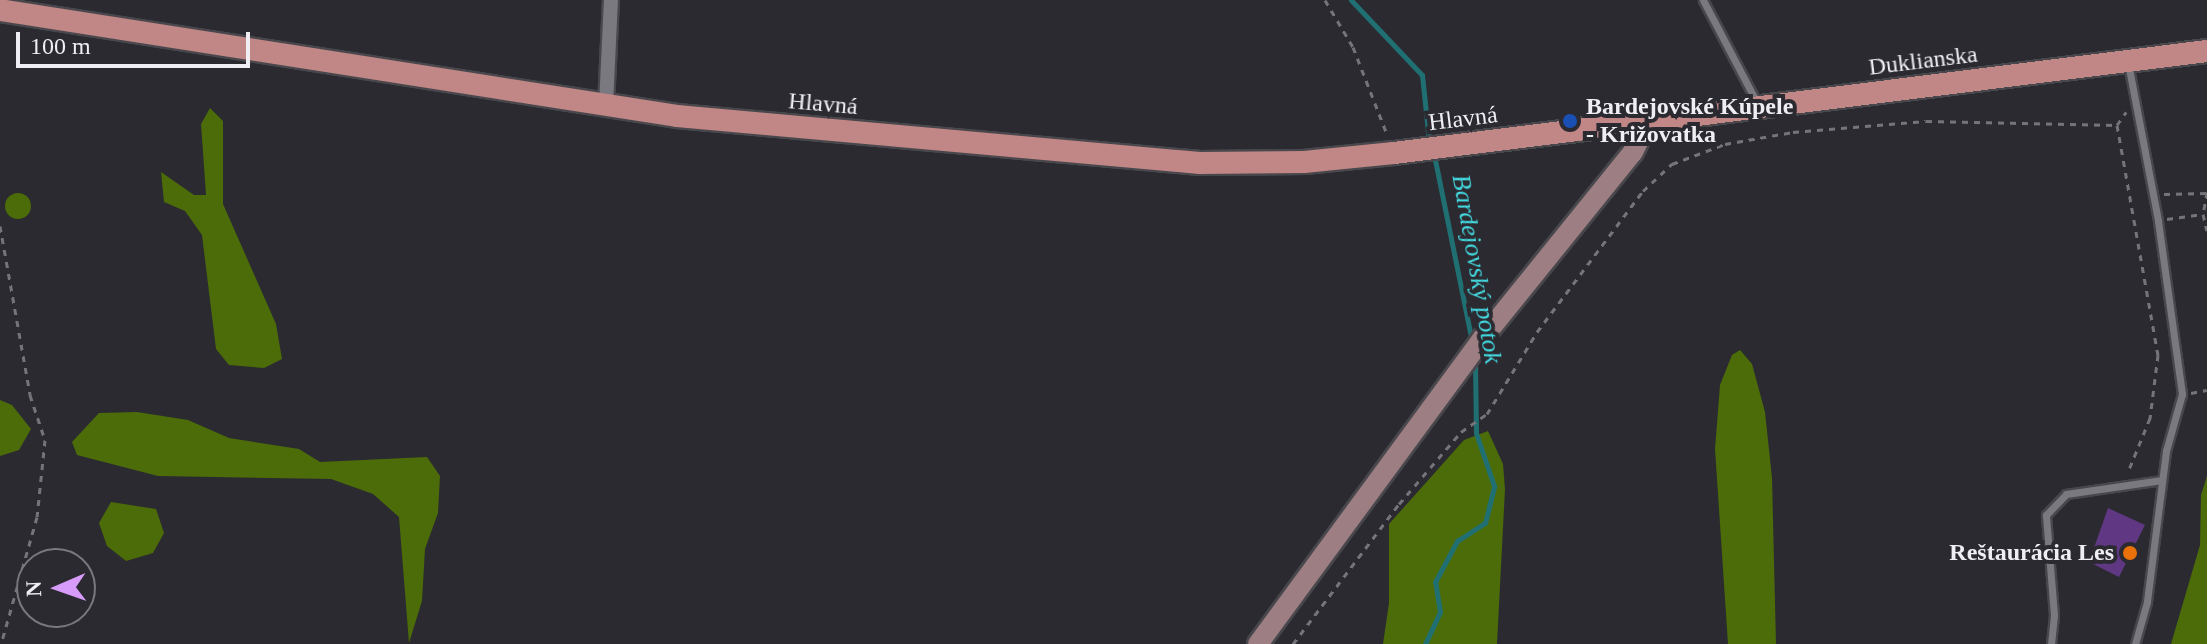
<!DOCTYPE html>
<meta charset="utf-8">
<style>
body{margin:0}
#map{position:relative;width:2207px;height:644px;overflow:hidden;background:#2b2a30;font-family:Georgia,serif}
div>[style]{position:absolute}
.forest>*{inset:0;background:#4b6c08}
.round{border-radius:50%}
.stream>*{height:5px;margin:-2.5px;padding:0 2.5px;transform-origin:2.5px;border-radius:2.5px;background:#207073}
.building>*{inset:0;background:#5f3782}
.path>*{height:3px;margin-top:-1.5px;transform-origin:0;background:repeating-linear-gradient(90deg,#75747a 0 6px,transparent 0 12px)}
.roads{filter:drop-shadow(2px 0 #48474c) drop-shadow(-2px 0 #48474c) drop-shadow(0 2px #48474c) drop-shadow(0 -2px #48474c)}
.lane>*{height:7px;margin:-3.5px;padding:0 3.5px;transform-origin:3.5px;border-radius:3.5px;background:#7a7980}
.street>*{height:14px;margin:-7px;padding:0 7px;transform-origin:7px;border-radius:7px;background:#7a7980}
.secondary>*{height:20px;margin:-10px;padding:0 10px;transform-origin:10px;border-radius:10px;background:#9d7f83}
.primary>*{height:22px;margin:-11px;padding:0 11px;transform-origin:11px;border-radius:11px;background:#c18686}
.dots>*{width:22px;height:22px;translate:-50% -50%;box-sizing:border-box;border:4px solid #2b2a30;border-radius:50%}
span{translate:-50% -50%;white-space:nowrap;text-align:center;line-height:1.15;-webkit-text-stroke:8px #2b2a30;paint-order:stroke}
.street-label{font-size:24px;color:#efeef2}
.poi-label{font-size:24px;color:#efeef2;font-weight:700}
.left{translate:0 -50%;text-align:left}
.right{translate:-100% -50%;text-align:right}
.water-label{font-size:26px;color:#44dbe2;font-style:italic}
.north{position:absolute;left:16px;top:548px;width:80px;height:80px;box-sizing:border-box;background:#2b2a30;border:2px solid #79787e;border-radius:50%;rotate:268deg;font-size:22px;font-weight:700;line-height:32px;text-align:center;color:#efeef2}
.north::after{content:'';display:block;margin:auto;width:28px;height:36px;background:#d79bf9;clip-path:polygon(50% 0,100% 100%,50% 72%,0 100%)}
.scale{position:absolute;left:16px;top:32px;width:234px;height:36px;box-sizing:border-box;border:4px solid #efeef2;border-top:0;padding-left:10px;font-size:24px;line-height:28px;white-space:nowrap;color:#efeef2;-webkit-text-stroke:6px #2b2a30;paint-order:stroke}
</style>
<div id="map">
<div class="forest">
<i style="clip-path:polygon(210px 108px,223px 121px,223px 204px,276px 324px,282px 359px,264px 368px,229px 365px,216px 349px,202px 235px,185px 211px,164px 202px,161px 172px,194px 195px,206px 195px,201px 124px)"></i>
<i class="round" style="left:5px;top:193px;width:26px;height:26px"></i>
<i style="clip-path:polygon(1740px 350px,1752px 364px,1765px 412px,1772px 478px,1776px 644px,1728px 644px,1715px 449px,1720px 385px,1732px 355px)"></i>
<i style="clip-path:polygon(0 400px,12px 405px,31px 429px,19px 450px,0 456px)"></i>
<i style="clip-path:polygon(137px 412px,188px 420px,229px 438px,299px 449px,320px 462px,427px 457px,440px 476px,438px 513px,425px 549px,422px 601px,409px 643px,399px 517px,373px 494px,331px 479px,158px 476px,77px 455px,72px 442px,99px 413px)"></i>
<i style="clip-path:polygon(1488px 431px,1503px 464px,1505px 489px,1497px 644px,1383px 644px,1389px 603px,1389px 524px,1464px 440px)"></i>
<i style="clip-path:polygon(2207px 476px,2207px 644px,2171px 644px,2200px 545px,2201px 495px)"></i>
<i style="clip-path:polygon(111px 502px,156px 509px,164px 533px,153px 553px,126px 561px,107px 546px,99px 523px)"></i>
</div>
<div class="stream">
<i style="left:1351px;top:0;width:103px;rotate:46.6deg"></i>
<i style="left:1422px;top:75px;width:67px;rotate:84deg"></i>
<i style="left:1434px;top:155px;width:190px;rotate:78.5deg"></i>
<i style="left:1425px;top:644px;width:35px;rotate:-65deg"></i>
<i style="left:1440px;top:612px;width:30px;rotate:-99deg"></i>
<i style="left:1435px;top:582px;width:47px;rotate:-61.8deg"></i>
<i style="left:1457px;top:541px;width:33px;rotate:-33deg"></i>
<i style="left:1485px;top:523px;width:38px;rotate:-76deg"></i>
<i style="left:1494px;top:486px;width:56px;rotate:-108.8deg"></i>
<i style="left:1476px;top:433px;width:74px;rotate:-90.8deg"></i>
</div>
<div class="building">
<i style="clip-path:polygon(2108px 508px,2145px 525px,2119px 577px,2089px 562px)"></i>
</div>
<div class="path">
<i style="left:1325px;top:0;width:55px;rotate:59.2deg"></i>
<i style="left:1353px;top:47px;width:93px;rotate:68.7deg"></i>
<i style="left:2117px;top:125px;width:234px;rotate:79.9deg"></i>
<i style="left:2158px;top:355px;width:64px;rotate:97.2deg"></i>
<i style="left:2150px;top:418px;width:58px;rotate:112.2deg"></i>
<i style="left:2207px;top:192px;width:22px;rotate:100deg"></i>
<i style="left:2203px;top:214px;width:17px;rotate:77deg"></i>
<i style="left:2164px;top:194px;width:43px;rotate:-1.3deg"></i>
<i style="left:2167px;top:219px;width:36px;rotate:-8deg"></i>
<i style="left:0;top:226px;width:172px;rotate:79.9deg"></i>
<i style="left:30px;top:395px;width:47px;rotate:71.6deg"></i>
<i style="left:45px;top:440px;width:77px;rotate:95.9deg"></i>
<i style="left:37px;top:517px;width:132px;rotate:105.8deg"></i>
<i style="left:2191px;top:393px;width:16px;rotate:-11deg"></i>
<i style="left:1293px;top:644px;width:176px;rotate:-52.9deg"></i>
<i style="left:1399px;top:504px;width:95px;rotate:-49.3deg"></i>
<i style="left:1461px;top:432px;width:32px;rotate:-35deg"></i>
<i style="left:1487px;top:414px;width:96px;rotate:-58.6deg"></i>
<i style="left:1537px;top:332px;width:176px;rotate:-53.1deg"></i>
<i style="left:1643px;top:191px;width:40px;rotate:-43deg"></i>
<i style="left:1672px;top:164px;width:57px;rotate:-20.7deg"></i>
<i style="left:1725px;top:144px;width:69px;rotate:-10deg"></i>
<i style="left:1793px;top:132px;width:133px;rotate:-4.7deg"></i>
<i style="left:1926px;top:121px;width:191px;rotate:1.2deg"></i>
<i style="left:2117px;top:125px;width:16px;rotate:-55deg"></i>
</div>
<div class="roads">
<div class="lane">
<i style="left:1703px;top:0;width:116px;rotate:62.3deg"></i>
<i style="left:2128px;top:63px;width:161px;rotate:79.2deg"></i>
<i style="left:2158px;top:221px;width:175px;rotate:82.1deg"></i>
<i style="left:2182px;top:394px;width:59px;rotate:105.7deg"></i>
<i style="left:2166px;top:451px;width:152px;rotate:97.2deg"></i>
<i style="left:2147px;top:602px;width:44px;rotate:105.9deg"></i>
<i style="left:2051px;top:644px;width:29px;rotate:-84deg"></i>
<i style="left:2054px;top:615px;width:100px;rotate:-94.6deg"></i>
<i style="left:2046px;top:515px;width:29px;rotate:-46deg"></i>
<i style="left:2066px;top:494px;width:97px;rotate:-8.3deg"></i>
</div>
<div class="street">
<i style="left:606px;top:105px;width:105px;rotate:-87.3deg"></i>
</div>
<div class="secondary">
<i style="left:1258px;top:644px;width:378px;rotate:-53.7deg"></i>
<i style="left:1482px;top:339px;width:240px;rotate:-51.1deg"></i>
<i style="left:1633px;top:152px;width:32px;rotate:-64deg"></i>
</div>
<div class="primary">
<i style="left:0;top:10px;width:685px;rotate:8.9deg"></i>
<i style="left:677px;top:116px;width:525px;rotate:5.14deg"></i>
<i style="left:1200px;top:163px;width:104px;rotate:-0.6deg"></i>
<i style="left:1304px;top:162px;width:90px;rotate:-5.7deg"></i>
<i style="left:1394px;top:153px;width:819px;rotate:-7.15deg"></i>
</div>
</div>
<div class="dots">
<i style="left:1570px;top:121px;background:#1a4fb4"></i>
<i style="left:2130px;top:553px;background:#e8710a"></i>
</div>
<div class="street-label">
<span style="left:1923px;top:61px;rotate:-7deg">Duklianska</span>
<span style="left:823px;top:104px;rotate:5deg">Hlavná</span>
<span style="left:1463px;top:119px;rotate:-7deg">Hlavná</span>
</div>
<div class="poi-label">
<span class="left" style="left:1586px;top:121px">Bardejovské Kúpele<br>- Križovatka</span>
<span class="right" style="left:2114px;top:553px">Reštaurácia Les</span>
</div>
<div class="water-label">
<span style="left:1477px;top:269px;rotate:80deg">Bardejovský potok</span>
</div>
<div class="north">N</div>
<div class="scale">100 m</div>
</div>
